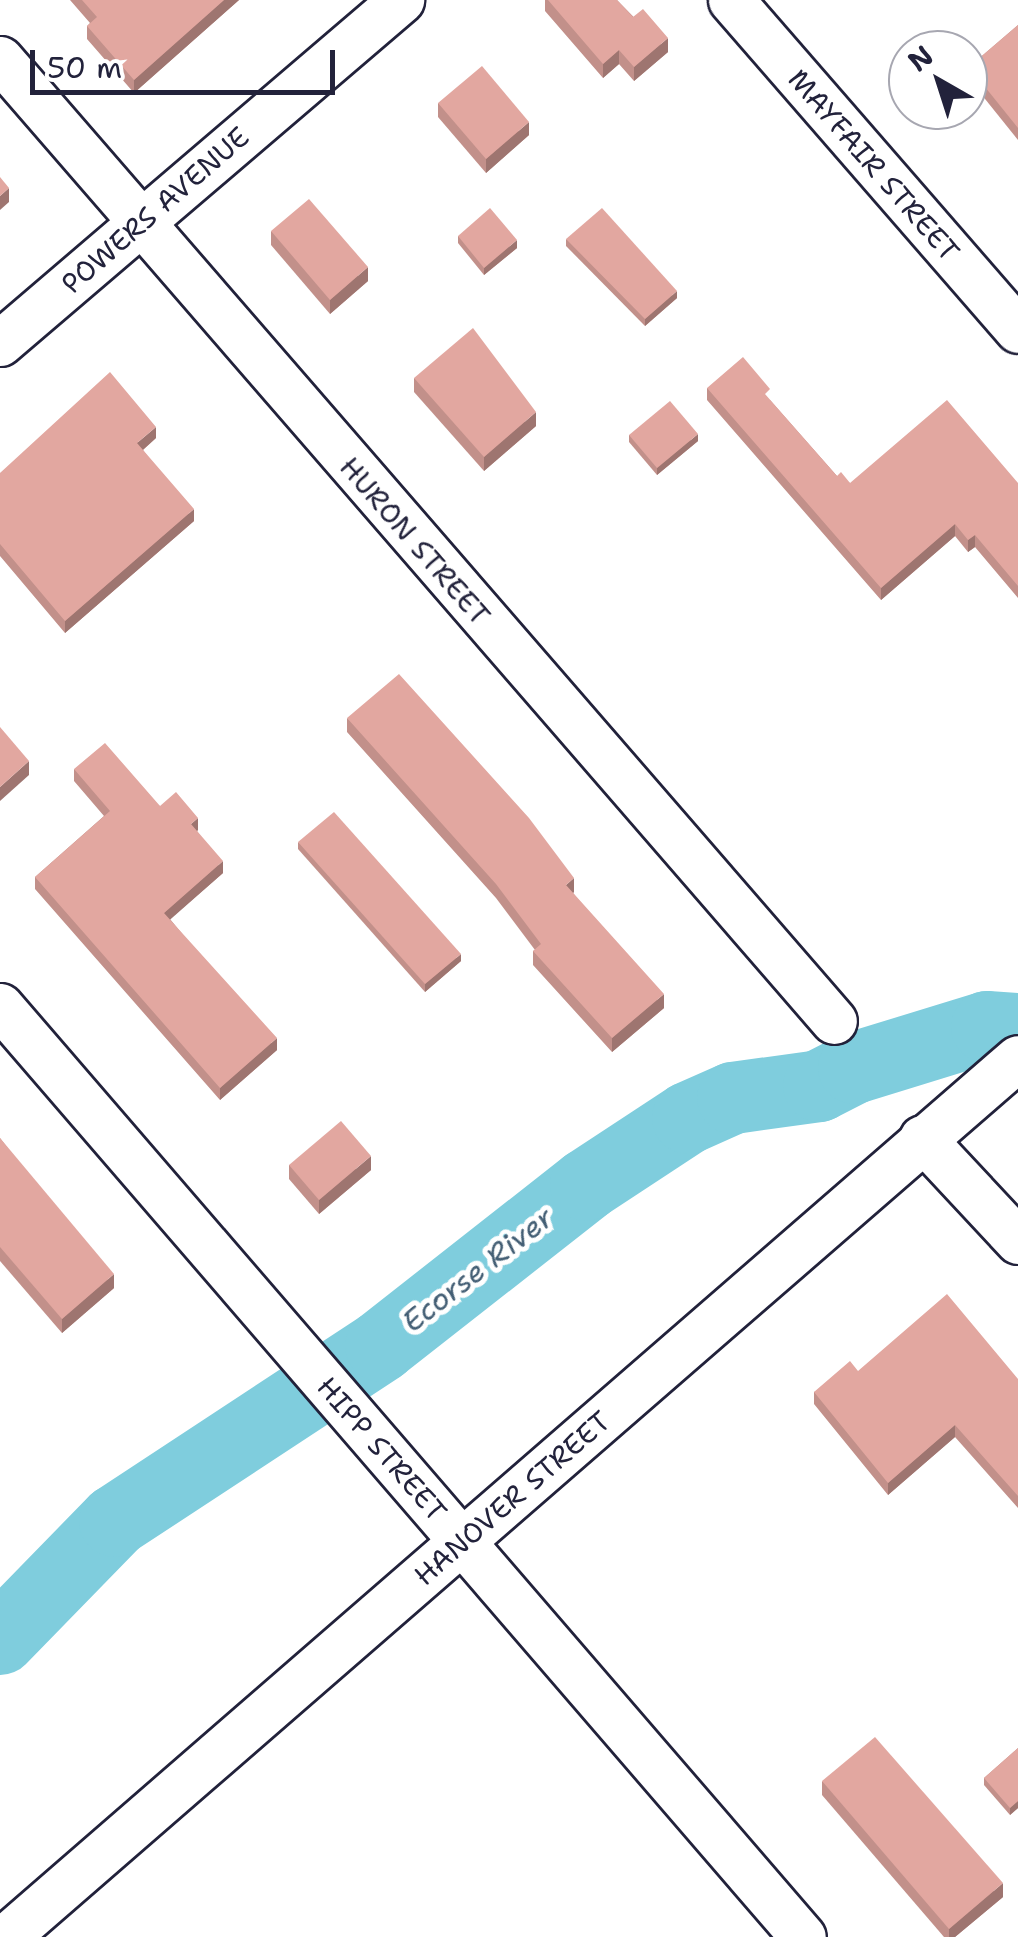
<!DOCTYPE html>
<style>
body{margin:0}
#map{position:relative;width:1018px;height:1937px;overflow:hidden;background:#fff;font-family:"Shantell Sans",sans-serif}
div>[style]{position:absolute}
.river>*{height:72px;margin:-36px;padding:0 36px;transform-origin:36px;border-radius:36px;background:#7fcddd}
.roads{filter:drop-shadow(2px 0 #22223b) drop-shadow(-2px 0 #22223b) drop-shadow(0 2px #22223b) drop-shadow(0 -2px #22223b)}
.minor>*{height:45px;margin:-22.5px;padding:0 22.5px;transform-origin:22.5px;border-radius:22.5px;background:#fff}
.wall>*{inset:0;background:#c2908a}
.shaded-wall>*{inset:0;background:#9e7570}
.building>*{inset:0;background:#e2a7a0}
span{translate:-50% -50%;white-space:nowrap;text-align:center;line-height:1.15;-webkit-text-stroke:10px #fff;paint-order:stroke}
.street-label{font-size:28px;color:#22223b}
.water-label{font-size:30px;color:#435e74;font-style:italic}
.north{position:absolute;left:888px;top:30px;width:100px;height:100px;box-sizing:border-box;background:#fff;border:2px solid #a7a7b1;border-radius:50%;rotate:321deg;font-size:28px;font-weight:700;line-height:40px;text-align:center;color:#22223b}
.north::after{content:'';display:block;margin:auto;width:35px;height:45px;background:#22223b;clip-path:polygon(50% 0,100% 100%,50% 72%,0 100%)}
.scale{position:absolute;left:30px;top:50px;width:305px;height:45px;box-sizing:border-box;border:5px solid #22223b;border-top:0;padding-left:12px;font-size:30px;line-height:35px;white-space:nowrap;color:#22223b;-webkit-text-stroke:8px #fff;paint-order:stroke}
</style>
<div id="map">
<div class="river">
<i style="left:0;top:1639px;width:165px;rotate:-45.7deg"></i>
<i style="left:115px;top:1521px;width:318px;rotate:-33.3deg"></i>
<i style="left:381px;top:1346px;width:261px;rotate:-38.1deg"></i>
<i style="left:586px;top:1185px;width:122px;rotate:-33.3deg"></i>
<i style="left:688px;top:1118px;width:49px;rotate:-24deg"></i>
<i style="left:733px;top:1098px;width:87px;rotate:-7.9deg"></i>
<i style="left:819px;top:1086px;width:39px;rotate:-27deg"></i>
<i style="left:854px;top:1068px;width:139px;rotate:-17.1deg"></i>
<i style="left:987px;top:1027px;width:31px;rotate:4deg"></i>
</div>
<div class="roads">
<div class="minor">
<i style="left:731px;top:0;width:437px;rotate:49deg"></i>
<i style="left:0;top:59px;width:1273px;rotate:49.08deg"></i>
<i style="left:0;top:343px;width:528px;rotate:-40.54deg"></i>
<i style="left:0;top:1006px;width:1229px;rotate:49.22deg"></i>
<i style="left:922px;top:1138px;width:141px;rotate:47deg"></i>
<i style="left:6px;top:1937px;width:1340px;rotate:-40.98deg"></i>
</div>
</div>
<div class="wall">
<i style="clip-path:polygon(70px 0,239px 0,134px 93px,87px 39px,87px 26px,90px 23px)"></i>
<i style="clip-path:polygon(545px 0,617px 0,668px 52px,634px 81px,619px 64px,603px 78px,545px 11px)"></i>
<i style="clip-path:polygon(1018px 25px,1018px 140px,969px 79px,969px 67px)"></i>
<i style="clip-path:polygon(438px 103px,529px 135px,486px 173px,438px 117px)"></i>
<i style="clip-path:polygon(271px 231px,368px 281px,330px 314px,271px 245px)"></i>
<i style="clip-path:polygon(458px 236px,517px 248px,484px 275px,458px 243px)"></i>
<i style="clip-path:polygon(566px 239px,677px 298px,645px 326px,566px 246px)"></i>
<i style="clip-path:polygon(414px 378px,536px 426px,484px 471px,414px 392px)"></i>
<i style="clip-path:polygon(707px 388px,770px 400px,837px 476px,850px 483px,1018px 483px,1018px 598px,975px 547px,968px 552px,955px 536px,881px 600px,707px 400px)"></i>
<i style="clip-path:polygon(629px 435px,698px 441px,657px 475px,629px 442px)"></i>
<i style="clip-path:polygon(156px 438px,143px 450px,194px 521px,65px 633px,0 556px,0 473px)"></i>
<i style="clip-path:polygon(347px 718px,574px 892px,573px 893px,664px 1008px,612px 1052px,533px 965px,533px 951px,535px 950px,496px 898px,347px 732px)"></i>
<i style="clip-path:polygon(74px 769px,160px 806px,198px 830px,197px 831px,223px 873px,170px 919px,277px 1050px,220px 1100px,35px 889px,35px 877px,104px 816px,74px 781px)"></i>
<i style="clip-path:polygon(298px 842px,461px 961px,425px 992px,298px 849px)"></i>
<i style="clip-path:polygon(0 1138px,114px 1288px,62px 1333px,0 1261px)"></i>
<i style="clip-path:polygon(289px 1165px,371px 1170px,319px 1214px,289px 1179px)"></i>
<i style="clip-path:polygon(858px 1371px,1018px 1379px,1018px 1508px,955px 1437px,888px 1495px,814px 1404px,814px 1392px)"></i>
<i style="clip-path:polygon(1018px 1748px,1018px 1808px,1010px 1815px,984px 1785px,984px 1778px)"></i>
<i style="clip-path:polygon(822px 1781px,1003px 1897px,955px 1937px,944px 1937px,822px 1795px)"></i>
</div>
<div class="shaded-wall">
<i style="clip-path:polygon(224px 0,239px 0,134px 93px,134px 80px)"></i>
<i style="clip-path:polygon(668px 38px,668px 52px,634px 81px,634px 67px)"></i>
<i style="clip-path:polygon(619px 50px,619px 64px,603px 78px,603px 64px)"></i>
<i style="clip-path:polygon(529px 122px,529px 135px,486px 173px,486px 159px)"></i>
<i style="clip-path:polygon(9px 188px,9px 202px,0 210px,0 196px)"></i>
<i style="clip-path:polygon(517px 240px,517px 248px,484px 275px,484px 268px)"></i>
<i style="clip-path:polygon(368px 267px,368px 281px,330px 314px,330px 300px)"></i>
<i style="clip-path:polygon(677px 291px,677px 298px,645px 326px,645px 319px)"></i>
<i style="clip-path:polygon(536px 412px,536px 426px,484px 471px,484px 457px)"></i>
<i style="clip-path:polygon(156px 427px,156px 438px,137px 455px,137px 443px)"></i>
<i style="clip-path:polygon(698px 434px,698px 441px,657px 475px,657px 468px)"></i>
<i style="clip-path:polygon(194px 509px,194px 521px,65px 633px,65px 621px)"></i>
<i style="clip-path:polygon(955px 524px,955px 536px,881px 600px,881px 588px)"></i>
<i style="clip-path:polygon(975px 535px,975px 547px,968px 552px,968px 540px)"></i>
<i style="clip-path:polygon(29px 761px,29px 775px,0 801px,0 787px)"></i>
<i style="clip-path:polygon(198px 818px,198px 830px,191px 836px,191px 824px)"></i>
<i style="clip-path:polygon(223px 861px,223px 873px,164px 925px,164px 913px)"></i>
<i style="clip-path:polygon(574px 878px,574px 892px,566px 899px,566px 885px)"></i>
<i style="clip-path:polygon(461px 954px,461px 961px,425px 992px,425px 984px)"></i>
<i style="clip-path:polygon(664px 994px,664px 1008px,612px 1052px,612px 1038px)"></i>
<i style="clip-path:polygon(277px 1038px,277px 1050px,220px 1100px,220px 1088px)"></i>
<i style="clip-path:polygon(371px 1156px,371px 1170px,319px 1214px,319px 1200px)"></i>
<i style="clip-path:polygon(114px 1274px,114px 1288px,62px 1333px,62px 1319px)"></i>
<i style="clip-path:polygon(955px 1425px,955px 1437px,888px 1495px,888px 1483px)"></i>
<i style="clip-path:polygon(1018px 1801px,1018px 1808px,1010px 1815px,1010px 1808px)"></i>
<i style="clip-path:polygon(1003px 1883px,1003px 1897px,955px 1937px,949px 1937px,949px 1929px)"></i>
</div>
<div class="building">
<i style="clip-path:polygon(82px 0,224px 0,134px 80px,87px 26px,97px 17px)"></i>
<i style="clip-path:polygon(548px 0,617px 0,633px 17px,643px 9px,668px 38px,634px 67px,619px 50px,603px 64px)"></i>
<i style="clip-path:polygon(1018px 25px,1018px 128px,969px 67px)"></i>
<i style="clip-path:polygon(482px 66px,529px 122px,486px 159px,438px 103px)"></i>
<i style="clip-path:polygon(0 177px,9px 188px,0 196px)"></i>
<i style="clip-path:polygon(309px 199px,368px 267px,330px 300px,271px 231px)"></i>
<i style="clip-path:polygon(490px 208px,517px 240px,484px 268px,458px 236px)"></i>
<i style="clip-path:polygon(602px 208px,677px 291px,645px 319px,566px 239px)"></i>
<i style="clip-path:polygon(473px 328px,536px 412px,484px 457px,414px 378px)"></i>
<i style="clip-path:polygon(743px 357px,770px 389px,765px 394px,837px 476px,841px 472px,850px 483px,947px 400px,1018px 483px,1018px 586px,975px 535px,968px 540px,955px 524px,881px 588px,707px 388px)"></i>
<i style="clip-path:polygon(110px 372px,156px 427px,137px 443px,194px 509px,65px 621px,0 544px,0 473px)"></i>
<i style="clip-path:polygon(670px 401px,698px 434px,657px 468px,629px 435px)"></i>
<i style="clip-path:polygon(399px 674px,529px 818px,574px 878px,566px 885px,664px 994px,612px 1038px,533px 951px,541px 944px,496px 884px,347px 718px)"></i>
<i style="clip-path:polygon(0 727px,29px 761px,0 787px)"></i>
<i style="clip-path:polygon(105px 743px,160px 806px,176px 792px,198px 818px,191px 824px,223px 861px,164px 913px,277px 1038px,220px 1088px,35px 877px,110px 811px,74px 769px)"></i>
<i style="clip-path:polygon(334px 812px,461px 954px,425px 984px,298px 842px)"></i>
<i style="clip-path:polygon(341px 1121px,371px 1156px,319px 1200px,289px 1165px)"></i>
<i style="clip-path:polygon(0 1138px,114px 1274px,62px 1319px,0 1247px)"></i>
<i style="clip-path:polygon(947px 1294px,1018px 1379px,1018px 1496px,955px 1425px,888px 1483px,814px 1392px,850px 1361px,858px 1371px)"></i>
<i style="clip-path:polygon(875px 1737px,1003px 1883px,949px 1929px,822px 1781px)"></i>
<i style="clip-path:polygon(1018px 1748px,1018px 1801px,1010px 1808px,984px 1778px)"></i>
</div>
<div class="street-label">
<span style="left:874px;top:165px;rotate:49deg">MAYFAIR STREET</span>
<span style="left:155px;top:210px;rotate:-41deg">POWERS AVENUE</span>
<span style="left:415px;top:541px;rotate:49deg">HURON STREET</span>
<span style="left:382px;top:1449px;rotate:49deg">HIPP STREET</span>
<span style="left:512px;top:1498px;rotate:-41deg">HANOVER STREET</span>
</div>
<div class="water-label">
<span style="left:478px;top:1270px;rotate:-38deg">Ecorse River</span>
</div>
<div class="north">N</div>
<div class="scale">50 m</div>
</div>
